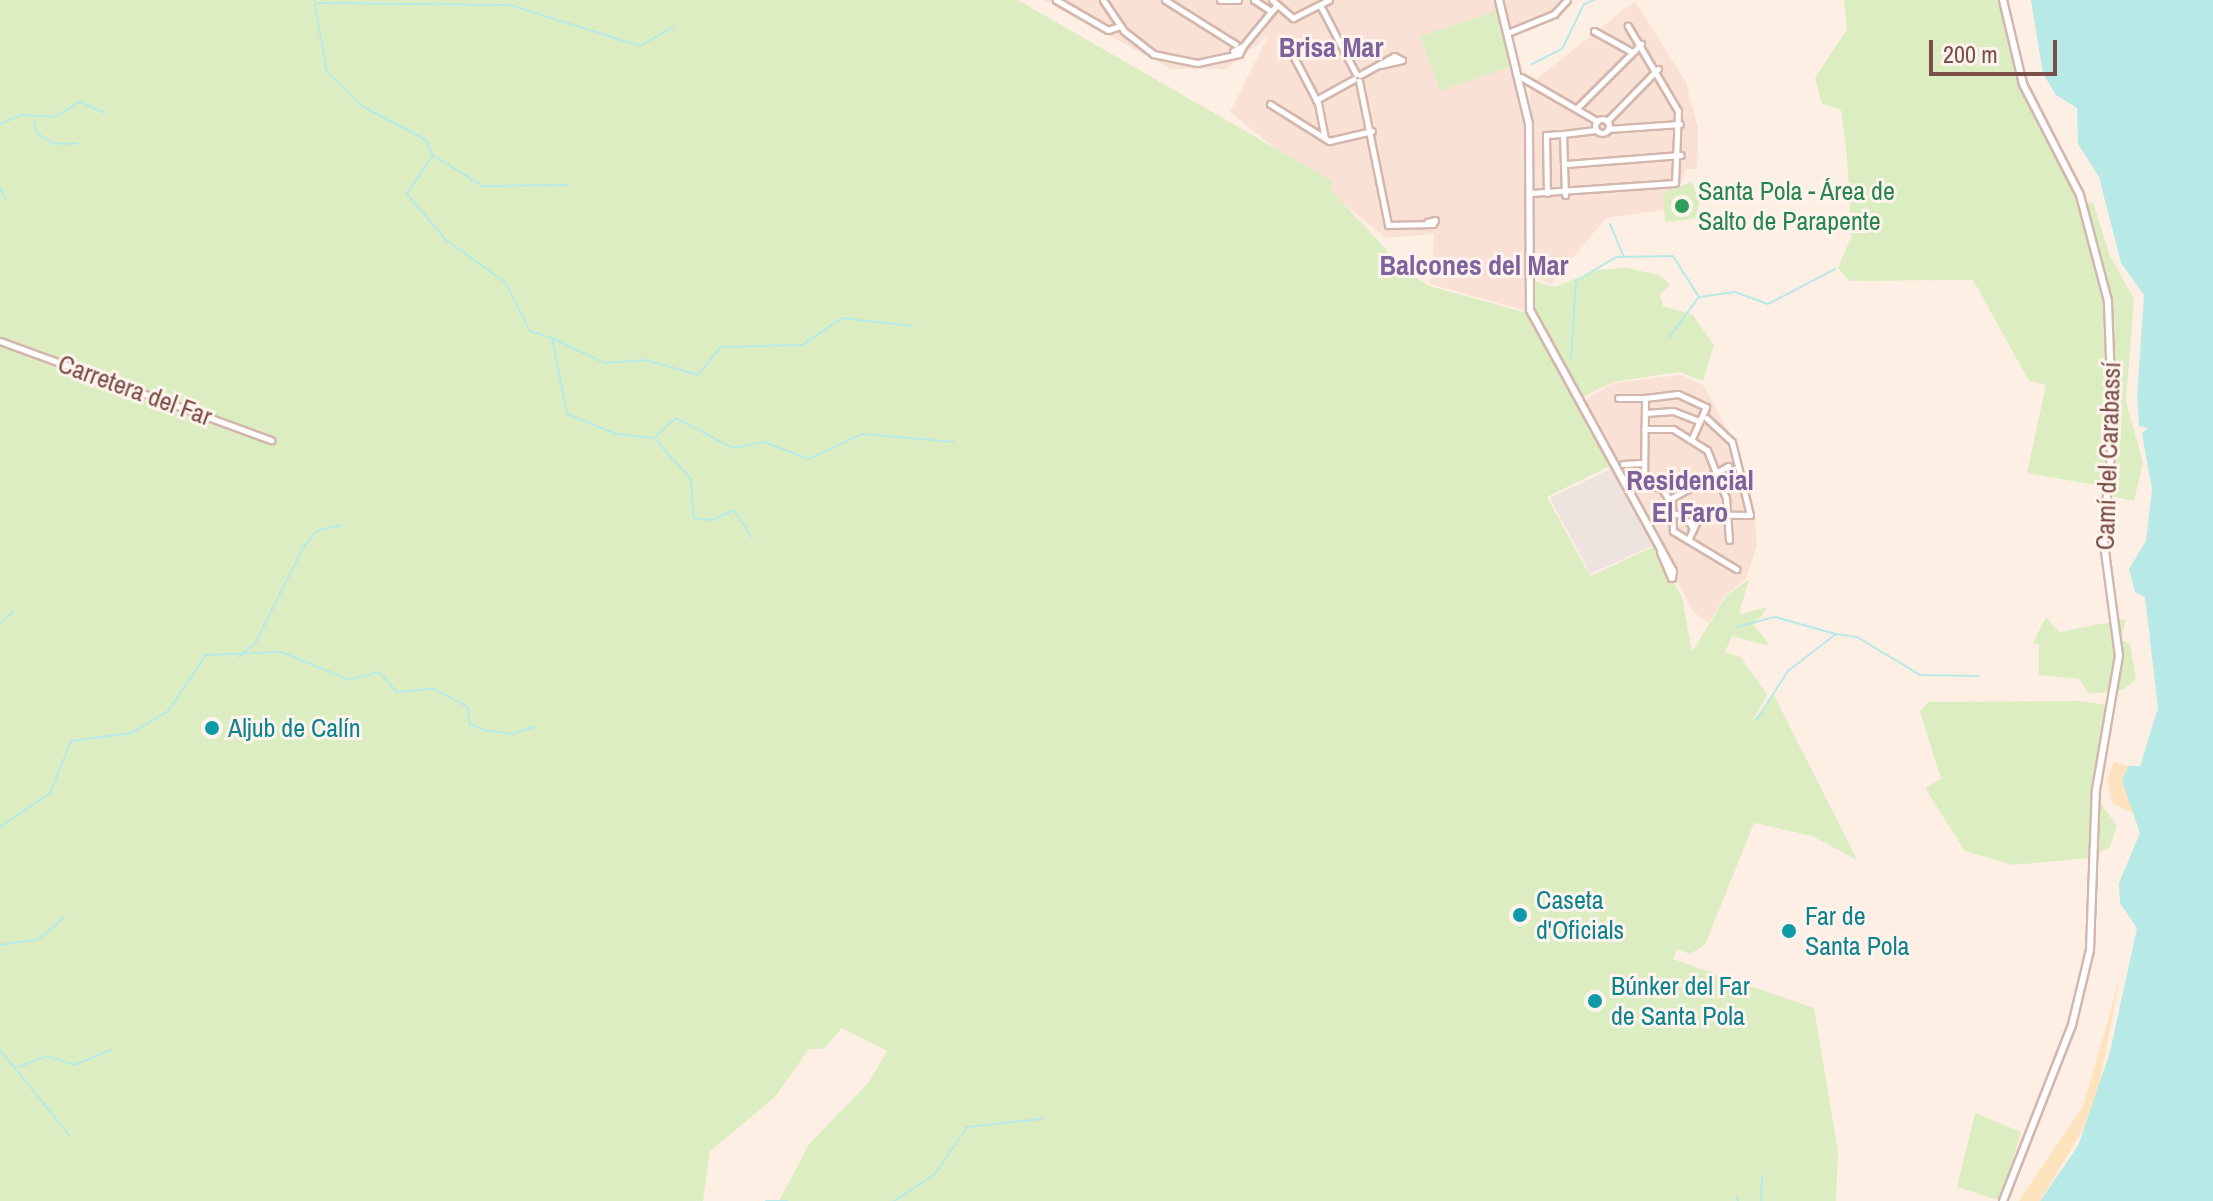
<!DOCTYPE html>
<meta charset="utf-8">
<style>
body{margin:0}
#map{position:relative;width:2213px;height:1201px;overflow:hidden;background:#feefe5;font-family:"Archivo Narrow",sans-serif}
div>[style]{position:absolute}
.residential>*{inset:0;background:#f9e2d5}
.industrial>*{inset:0;background:#eee3df}
.green>*{inset:0;background:#dceec1}
.sand>*{inset:0;background:#ffe3be}
.water>*{inset:0;background:#b7eae7}
.stream>*{height:2px;margin:-1px;padding:0 1px;transform-origin:1px;border-radius:1px;background:#b7eae7}
.roads{filter:drop-shadow(2px 0 #d4b6ac) drop-shadow(-2px 0 #d4b6ac) drop-shadow(0 2px #d4b6ac) drop-shadow(0 -2px #d4b6ac)}
.minor>*{height:5px;margin:-2.5px;padding:0 2.5px;transform-origin:2.5px;border-radius:2.5px;background:#fff}
.minor>.ring{margin:-2.5px;padding:0;box-sizing:content-box;background:none;border:5px solid #fff;border-radius:50%}
.tertiary>*{height:6px;margin:-3px;padding:0 3px;transform-origin:3px;border-radius:3px;background:#fff}
.dots>*{width:22px;height:22px;translate:-50% -50%;box-sizing:border-box;border:4px solid #fff4ed;border-radius:50%}
span{translate:-50% -50%;white-space:nowrap;text-align:center;line-height:1.15;-webkit-text-stroke:6px #fff4ed;paint-order:stroke}
.leisure-label{font-size:26px;color:#27864d}
.left{translate:0 -50%;text-align:left}
.street-label{font-size:26px;color:#7a4f47}
.culture-label{font-size:26px;color:#0d838f}
.neighbourhood-label{font-size:28px;color:#7d629e;font-weight:700}
.scale{position:absolute;left:1929px;top:40px;width:128px;height:36px;box-sizing:border-box;border:4px solid #7a4f47;border-top:0;padding-left:10px;font-size:24px;line-height:28px;white-space:nowrap;color:#7a4f47;-webkit-text-stroke:6px #fff4ed;paint-order:stroke}
</style>
<div id="map">
<div class="residential">
<i style="clip-path:polygon(1043px 0,1569px 0,1559px 14px,1517px 33px,1513px 44px,1536px 193px,1529px 85px,1635px 1px,1686px 82px,1698px 128px,1697px 169px,1686px 169px,1680px 187px,1663px 192px,1664px 210px,1606px 218px,1551px 284px,1532px 275px,1530px 310px,1523px 310px,1430px 284px,1434px 234px,1386px 238px,1230px 112px,1268px 36px,1226px 69px,1171px 69px)"></i>
<i style="clip-path:polygon(1681px 375px,1703px 385px,1730px 434px,1753px 507px,1757px 545px,1746px 579px,1726px 595px,1709px 623px,1693px 612px,1633px 492px,1638px 481px,1626px 480px,1584px 401px,1613px 383px)"></i>
</div>
<div class="industrial">
<i style="clip-path:polygon(1612px 468px,1654px 545px,1590px 574px,1550px 498px)"></i>
</div>
<div class="green">
<i style="clip-path:polygon(0 0,1018px 0,1332px 181px,1332px 191px,1407px 272px,1429px 286px,1524px 312px,1534px 281px,1555px 287px,1597px 270px,1626px 268px,1660px 275px,1670px 285px,1660px 295px,1663px 306px,1693px 315px,1714px 345px,1703px 381px,1679px 372px,1613px 382px,1575px 401px,1610px 466px,1547px 497px,1590px 576px,1653px 547px,1682px 597px,1692px 652px,1727px 595px,1749px 579px,1739px 614px,1768px 607px,1754px 625px,1770px 646px,1732px 636px,1725px 652px,1741px 657px,1767px 695px,1751px 723px,1774px 695px,1857px 860px,1812px 836px,1754px 823px,1705px 945px,1690px 954px,1677px 949px,1673px 959px,1814px 1008px,1838px 1151px,1836px 1201px,779px 1201px,809px 1144px,869px 1082px,887px 1051px,842px 1028px,824px 1049px,809px 1049px,775px 1097px,710px 1151px,703px 1201px,0 1201px)"></i>
<i style="clip-path:polygon(1844px 0,2001px 0,2036px 115px,2082px 204px,2093px 202px,2110px 256px,2134px 299px,2126px 401px,2143px 463px,2134px 501px,2109px 496px,2106px 487px,2027px 473px,2046px 385px,2029px 381px,1973px 280px,1849px 281px,1838px 268px,1851px 237px,1847px 156px,1841px 110px,1822px 104px,1815px 78px,1847px 29px)"></i>
<i style="clip-path:polygon(1499px 10px,1516px 65px,1440px 91px,1420px 36px)"></i>
<i style="clip-path:polygon(1692px 182px,1700px 202px,1695px 219px,1665px 222px,1663px 192px)"></i>
<i style="clip-path:polygon(2046px 617px,2059px 632px,2126px 619px,2121px 640px,2130px 644px,2136px 679px,2123px 690px,2089px 694px,2079px 679px,2039px 675px,2039px 645px,2033px 643px)"></i>
<i style="clip-path:polygon(2080px 701px,2109px 705px,2093px 792px,2117px 826px,2110px 847px,2089px 858px,2012px 865px,1965px 851px,1925px 788px,1941px 779px,1920px 712px,1928px 702px)"></i>
<i style="clip-path:polygon(1975px 1113px,2021px 1132px,2001px 1201px,1957px 1187px)"></i>
</div>
<div class="sand">
<i style="clip-path:polygon(2114px 762px,2128px 766px,2122px 781px,2139px 816px,2112px 803px,2107px 780px)"></i>
<i style="clip-path:polygon(2120px 978px,2094px 1111px,2040px 1201px,2019px 1201px,2083px 1106px)"></i>
</div>
<div class="water">
<i style="clip-path:polygon(2031px 0,2213px 0,2213px 1201px,2040px 1201px,2078px 1146px,2110px 1052px,2137px 928px,2120px 903px,2119px 883px,2140px 833px,2122px 781px,2128px 766px,2140px 766px,2158px 708px,2145px 597px,2135px 592px,2129px 569px,2146px 541px,2152px 490px,2142px 433px,2148px 428px,2139px 426px,2137px 396px,2144px 295px,2121px 263px,2099px 177px,2078px 144px,2077px 108px,2056px 95px,2043px 74px)"></i>
</div>
<div class="stream">
<i style="left:314px;top:0;width:73px;rotate:79.8deg"></i>
<i style="left:327px;top:72px;width:49px;rotate:44.2deg"></i>
<i style="left:362px;top:106px;width:72px;rotate:28deg"></i>
<i style="left:426px;top:140px;width:17px;rotate:65deg"></i>
<i style="left:433px;top:155px;width:47px;rotate:123.7deg"></i>
<i style="left:407px;top:194px;width:60px;rotate:49.7deg"></i>
<i style="left:446px;top:240px;width:72px;rotate:35.4deg"></i>
<i style="left:505px;top:282px;width:55px;rotate:63deg"></i>
<i style="left:530px;top:331px;width:23px;rotate:18deg"></i>
<i style="left:552px;top:338px;width:77px;rotate:78.8deg"></i>
<i style="left:567px;top:414px;width:53px;rotate:22.2deg"></i>
<i style="left:616px;top:434px;width:38px;rotate:6deg"></i>
<i style="left:654px;top:438px;width:55px;rotate:47.9deg"></i>
<i style="left:691px;top:479px;width:39px;rotate:86deg"></i>
<i style="left:694px;top:518px;width:18px;rotate:6deg"></i>
<i style="left:712px;top:520px;width:24px;rotate:-24deg"></i>
<i style="left:734px;top:510px;width:33px;rotate:57deg"></i>
<i style="left:318px;top:3px;width:192px;rotate:0.6deg"></i>
<i style="left:510px;top:5px;width:136px;rotate:17.5deg"></i>
<i style="left:640px;top:46px;width:39px;rotate:-30deg"></i>
<i style="left:1532px;top:64px;width:34px;rotate:-27deg"></i>
<i style="left:1562px;top:49px;width:50px;rotate:-63.9deg"></i>
<i style="left:1584px;top:4px;width:11px;rotate:-22deg"></i>
<i style="left:34px;top:119px;width:14px;rotate:78deg"></i>
<i style="left:37px;top:133px;width:20px;rotate:33deg"></i>
<i style="left:54px;top:144px;width:23px;rotate:-2deg"></i>
<i style="left:0;top:124px;width:23px;rotate:-23deg"></i>
<i style="left:21px;top:115px;width:34px;rotate:3deg"></i>
<i style="left:55px;top:117px;width:29px;rotate:-31deg"></i>
<i style="left:80px;top:102px;width:27px;rotate:24deg"></i>
<i style="left:434px;top:156px;width:57px;rotate:31.5deg"></i>
<i style="left:483px;top:186px;width:85px;rotate:-0.7deg"></i>
<i style="left:0;top:187px;width:13px;rotate:63deg"></i>
<i style="left:1610px;top:224px;width:34px;rotate:67deg"></i>
<i style="left:552px;top:338px;width:58px;rotate:25.7deg"></i>
<i style="left:604px;top:363px;width:42px;rotate:-4.1deg"></i>
<i style="left:646px;top:360px;width:54px;rotate:16.1deg"></i>
<i style="left:698px;top:375px;width:36px;rotate:-51deg"></i>
<i style="left:721px;top:347px;width:81px;rotate:-1.4deg"></i>
<i style="left:802px;top:345px;width:48px;rotate:-34deg"></i>
<i style="left:842px;top:318px;width:71px;rotate:6.4deg"></i>
<i style="left:1669px;top:338px;width:49px;rotate:-54.1deg"></i>
<i style="left:1571px;top:359px;width:78px;rotate:-86.3deg"></i>
<i style="left:1576px;top:281px;width:47px;rotate:-31deg"></i>
<i style="left:1616px;top:257px;width:57px;rotate:-1deg"></i>
<i style="left:1673px;top:256px;width:49px;rotate:57.6deg"></i>
<i style="left:1699px;top:297px;width:36px;rotate:-8deg"></i>
<i style="left:1735px;top:292px;width:35px;rotate:20deg"></i>
<i style="left:1768px;top:304px;width:76px;rotate:-27.6deg"></i>
<i style="left:656px;top:436px;width:27px;rotate:-42deg"></i>
<i style="left:676px;top:418px;width:64px;rotate:27.8deg"></i>
<i style="left:733px;top:448px;width:32px;rotate:-11deg"></i>
<i style="left:764px;top:442px;width:48px;rotate:20.7deg"></i>
<i style="left:809px;top:459px;width:59px;rotate:-25.3deg"></i>
<i style="left:862px;top:434px;width:92px;rotate:5deg"></i>
<i style="left:0;top:623px;width:17px;rotate:-40deg"></i>
<i style="left:1737px;top:627px;width:39px;rotate:-15deg"></i>
<i style="left:1775px;top:617px;width:63px;rotate:15.6deg"></i>
<i style="left:239px;top:657px;width:23px;rotate:-41deg"></i>
<i style="left:256px;top:642px;width:107px;rotate:-63.4deg"></i>
<i style="left:304px;top:546px;width:20px;rotate:-49deg"></i>
<i style="left:317px;top:531px;width:25px;rotate:-14deg"></i>
<i style="left:1757px;top:719px;width:57px;rotate:-57.1deg"></i>
<i style="left:1788px;top:671px;width:61px;rotate:-37.6deg"></i>
<i style="left:1836px;top:634px;width:21px;rotate:8deg"></i>
<i style="left:1857px;top:637px;width:74px;rotate:31.1deg"></i>
<i style="left:1920px;top:675px;width:59px;rotate:1deg"></i>
<i style="left:0;top:827px;width:60px;rotate:-34.2deg"></i>
<i style="left:50px;top:793px;width:56px;rotate:-68deg"></i>
<i style="left:71px;top:741px;width:62px;rotate:-7.5deg"></i>
<i style="left:132px;top:733px;width:42px;rotate:-31.4deg"></i>
<i style="left:168px;top:711px;width:68px;rotate:-55.8deg"></i>
<i style="left:206px;top:655px;width:76px;rotate:-2.3deg"></i>
<i style="left:282px;top:652px;width:73px;rotate:22.7deg"></i>
<i style="left:349px;top:680px;width:31px;rotate:-15deg"></i>
<i style="left:379px;top:672px;width:27px;rotate:48deg"></i>
<i style="left:397px;top:692px;width:37px;rotate:-5deg"></i>
<i style="left:434px;top:689px;width:38px;rotate:28deg"></i>
<i style="left:468px;top:707px;width:16px;rotate:86deg"></i>
<i style="left:469px;top:723px;width:17px;rotate:25deg"></i>
<i style="left:484px;top:730px;width:28px;rotate:8deg"></i>
<i style="left:512px;top:734px;width:25px;rotate:-18deg"></i>
<i style="left:0;top:945px;width:37px;rotate:-8deg"></i>
<i style="left:37px;top:940px;width:35px;rotate:-39deg"></i>
<i style="left:0;top:1050px;width:111px;rotate:50.9deg"></i>
<i style="left:18px;top:1067px;width:31px;rotate:-21deg"></i>
<i style="left:47px;top:1056px;width:28px;rotate:18deg"></i>
<i style="left:74px;top:1065px;width:40px;rotate:-22deg"></i>
<i style="left:1737px;top:1197px;width:4px;rotate:76deg"></i>
<i style="left:766px;top:1201px;width:21px"></i>
<i style="left:894px;top:1201px;width:49px;rotate:-33.4deg"></i>
<i style="left:935px;top:1174px;width:57px;rotate:-55.8deg"></i>
<i style="left:967px;top:1127px;width:75px;rotate:-6.1deg"></i>
<i style="left:1761px;top:1201px;width:26px;rotate:-88deg"></i>
</div>
<div class="roads">
<div class="minor">
<i style="left:1056px;top:0;width:60px;rotate:30deg"></i>
<i style="left:1108px;top:30px;width:13px;rotate:-18deg"></i>
<i style="left:1103px;top:0;width:37px;rotate:56deg"></i>
<i style="left:1124px;top:31px;width:37px;rotate:38deg"></i>
<i style="left:1153px;top:54px;width:45px;rotate:11.6deg"></i>
<i style="left:1197px;top:63px;width:43px;rotate:-12.1deg"></i>
<i style="left:1239px;top:54px;width:9px;rotate:-63deg"></i>
<i style="left:1243px;top:46px;width:11px;rotate:153deg"></i>
<i style="left:1165px;top:0;width:83px;rotate:32.2deg"></i>
<i style="left:1220px;top:0;width:18px"></i>
<i style="left:1254px;top:0;width:20px;rotate:33deg"></i>
<i style="left:1272px;top:0;width:28px;rotate:41deg"></i>
<i style="left:1293px;top:18px;width:40px;rotate:-26.6deg"></i>
<i style="left:1320px;top:5px;width:78px;rotate:62.4deg"></i>
<i style="left:1594px;top:31px;width:43px;rotate:28.9deg"></i>
<i style="left:1510px;top:32px;width:48px;rotate:-22.2deg"></i>
<i style="left:1554px;top:14px;width:19px;rotate:-47deg"></i>
<i style="left:1285px;top:40px;width:71px;rotate:62.4deg"></i>
<i style="left:1318px;top:103px;width:36px;rotate:79deg"></i>
<i style="left:1243px;top:46px;width:52px;rotate:-50.5deg"></i>
<i style="left:1360px;top:75px;width:39px;rotate:-29deg"></i>
<i style="left:1394px;top:56px;width:9px;rotate:27deg"></i>
<i style="left:1402px;top:60px;width:22px;rotate:167deg"></i>
<i style="left:1521px;top:77px;width:88px;rotate:30.1deg"></i>
<i style="left:1359px;top:81px;width:147px;rotate:78.6deg"></i>
<i style="left:1388px;top:225px;width:45px;rotate:-1.3deg"></i>
<i style="left:1433px;top:224px;width:4px;rotate:-63deg"></i>
<i style="left:1435px;top:220px;width:8px;rotate:166deg"></i>
<i style="left:1316px;top:100px;width:43px;rotate:-28.9deg"></i>
<i style="left:1270px;top:104px;width:70px;rotate:32.1deg"></i>
<i style="left:1329px;top:141px;width:44px;rotate:-13.1deg"></i>
<i style="left:1577px;top:108px;width:91px;rotate:-45deg"></i>
<i class="ring" style="left:1595px;top:119px;width:9px;height:9px"></i>
<i style="left:1607px;top:121px;width:73px;rotate:-45.6deg"></i>
<i style="left:1608px;top:129px;width:72px;rotate:-4deg"></i>
<i style="left:1566px;top:164px;width:115px;rotate:-4.5deg"></i>
<i style="left:1531px;top:193px;width:144px;rotate:-4deg"></i>
<i style="left:1675px;top:183px;width:72px;rotate:-87.6deg"></i>
<i style="left:1678px;top:111px;width:99px;rotate:-120.5deg"></i>
<i style="left:1547px;top:193px;width:58px;rotate:-91deg"></i>
<i style="left:1546px;top:135px;width:17px;rotate:-3deg"></i>
<i style="left:1565px;top:195px;width:61px;rotate:-91.9deg"></i>
<i style="left:1563px;top:134px;width:33px;rotate:-7deg"></i>
<i style="left:0;top:341px;width:289px;rotate:20.1deg"></i>
<i style="left:1618px;top:398px;width:27px"></i>
<i style="left:1645px;top:413px;width:28px;rotate:-4deg"></i>
<i style="left:1673px;top:411px;width:26px;rotate:21deg"></i>
<i style="left:1644px;top:429px;width:29px"></i>
<i style="left:1673px;top:429px;width:40px;rotate:32deg"></i>
<i style="left:1707px;top:450px;width:52px;rotate:68.4deg"></i>
<i style="left:1726px;top:498px;width:42px;rotate:85.9deg"></i>
<i style="left:1623px;top:464px;width:20px;rotate:-3deg"></i>
<i style="left:1644px;top:482px;width:84px;rotate:-89.3deg"></i>
<i style="left:1645px;top:398px;width:33px;rotate:-7deg"></i>
<i style="left:1678px;top:394px;width:31px;rotate:25deg"></i>
<i style="left:1706px;top:407px;width:34px;rotate:114deg"></i>
<i style="left:1628px;top:489px;width:17px;rotate:-24deg"></i>
<i style="left:1644px;top:482px;width:19px;rotate:21deg"></i>
<i style="left:1662px;top:489px;width:18px;rotate:56deg"></i>
<i style="left:1672px;top:504px;width:27px;rotate:88deg"></i>
<i style="left:1673px;top:531px;width:74px;rotate:31.1deg"></i>
<i style="left:1670px;top:499px;width:67px;rotate:-29.6deg"></i>
<i style="left:1674px;top:514px;width:76px;rotate:0.8deg"></i>
<i style="left:1750px;top:515px;width:75px;rotate:-103.9deg"></i>
<i style="left:1732px;top:442px;width:35px;rotate:-137deg"></i>
<i style="left:1689px;top:521px;width:9px;rotate:63deg"></i>
<i style="left:1688px;top:540px;width:26px;rotate:-65deg"></i>
</div>
<div class="tertiary">
<i style="left:1499px;top:0;width:128px;rotate:76.4deg"></i>
<i style="left:1529px;top:124px;width:186px;rotate:89.7deg"></i>
<i style="left:1530px;top:310px;width:298px;rotate:61.3deg"></i>
<i style="left:1673px;top:571px;width:7px;rotate:98deg"></i>
<i style="left:1672px;top:578px;width:28px;rotate:-113deg"></i>
<i style="left:2003px;top:1201px;width:189px;rotate:-68.6deg"></i>
<i style="left:2072px;top:1025px;width:77px;rotate:-76.5deg"></i>
<i style="left:2090px;top:950px;width:160px;rotate:-87.9deg"></i>
<i style="left:2096px;top:790px;width:136px;rotate:-80.3deg"></i>
<i style="left:2119px;top:656px;width:121px;rotate:-97.6deg"></i>
<i style="left:2103px;top:536px;width:102px;rotate:-84.4deg"></i>
<i style="left:2113px;top:434px;width:133px;rotate:-92.2deg"></i>
<i style="left:2108px;top:301px;width:110px;rotate:-104.8deg"></i>
<i style="left:2080px;top:195px;width:125px;rotate:-117.2deg"></i>
<i style="left:2023px;top:84px;width:86px;rotate:-103.4deg"></i>
</div>
</div>
<div class="dots">
<i style="left:1682px;top:206px;background:#2e9e5b"></i>
<i style="left:212px;top:728px;background:#0f9aa8"></i>
<i style="left:1520px;top:915px;background:#0f9aa8"></i>
<i style="left:1789px;top:931px;background:#0f9aa8"></i>
<i style="left:1595px;top:1001px;background:#0f9aa8"></i>
</div>
<div class="leisure-label">
<span class="left" style="left:1698px;top:206px">Santa Pola - Área de<br>Salto de Parapente</span>
</div>
<div class="street-label">
<span style="left:135px;top:390px;rotate:20deg">Carretera del Far</span>
<span style="left:2108px;top:456px;rotate:-88deg">Camí del Carabassí</span>
</div>
<div class="culture-label">
<span class="left" style="left:228px;top:728px">Aljub de Calín</span>
<span class="left" style="left:1536px;top:915px">Caseta<br>d'Oficials</span>
<span class="left" style="left:1805px;top:931px">Far de<br>Santa Pola</span>
<span class="left" style="left:1611px;top:1001px">Búnker del Far<br>de Santa Pola</span>
</div>
<div class="neighbourhood-label">
<span style="left:1331px;top:47px">Brisa Mar</span>
<span style="left:1474px;top:265px">Balcones del Mar</span>
<span style="left:1690px;top:496px">Residencial<br>El Faro</span>
</div>
<div class="scale">200 m</div>
</div>
